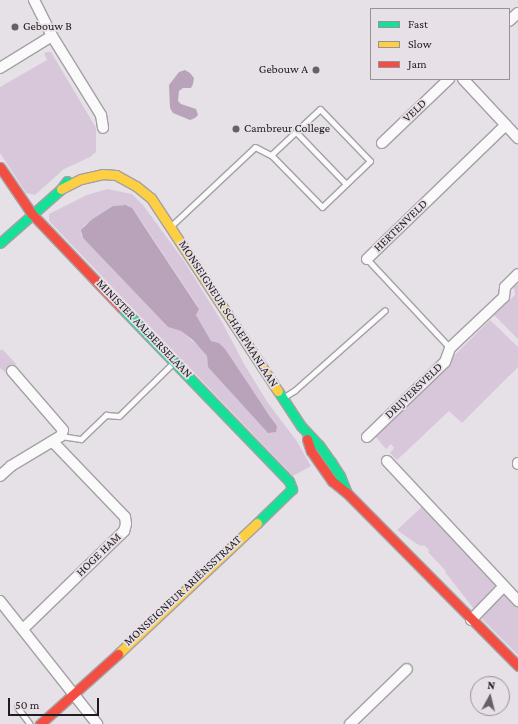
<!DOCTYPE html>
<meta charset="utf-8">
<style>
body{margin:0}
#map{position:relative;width:518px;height:724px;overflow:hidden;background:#e6e1e6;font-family:"Crimson Pro",serif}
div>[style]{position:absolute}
.green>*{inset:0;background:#d8c7da}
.water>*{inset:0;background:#b8a3ba}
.roads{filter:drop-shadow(1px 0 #a4a1a5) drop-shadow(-1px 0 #a4a1a5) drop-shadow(0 1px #a4a1a5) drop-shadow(0 -1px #a4a1a5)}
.lane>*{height:5px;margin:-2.5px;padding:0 2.5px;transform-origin:2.5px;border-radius:2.5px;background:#fbfafb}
.street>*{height:10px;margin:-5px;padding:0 5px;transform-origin:5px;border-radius:5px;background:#fbfafb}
.fast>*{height:9px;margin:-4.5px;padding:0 4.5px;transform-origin:4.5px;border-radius:4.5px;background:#16e098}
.slow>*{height:9px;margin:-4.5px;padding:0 4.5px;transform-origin:4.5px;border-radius:4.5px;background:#ffcf43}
.jam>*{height:9px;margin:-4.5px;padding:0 4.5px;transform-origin:4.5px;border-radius:4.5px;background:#f24e42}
.dots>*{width:11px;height:11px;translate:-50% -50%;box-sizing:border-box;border:2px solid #e7e0e7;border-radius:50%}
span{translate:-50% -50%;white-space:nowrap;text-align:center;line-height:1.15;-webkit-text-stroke:3.5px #e7e0e7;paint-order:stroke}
.poi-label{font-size:12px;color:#1f1c1f}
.left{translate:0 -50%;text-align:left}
.right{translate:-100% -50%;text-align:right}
.street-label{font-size:12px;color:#1f1c1f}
.legend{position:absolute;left:370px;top:8px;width:140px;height:72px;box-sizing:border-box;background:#e7e0e7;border:1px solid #979297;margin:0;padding:5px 7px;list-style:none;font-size:12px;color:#1f1c1f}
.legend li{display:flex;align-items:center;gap:8px;height:20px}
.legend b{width:20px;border:1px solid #979297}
.north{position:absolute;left:470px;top:676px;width:40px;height:40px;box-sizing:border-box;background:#e7e0e7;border:1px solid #979297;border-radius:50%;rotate:7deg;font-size:11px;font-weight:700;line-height:16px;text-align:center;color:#1f1c1f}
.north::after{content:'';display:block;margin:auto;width:14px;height:18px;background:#656165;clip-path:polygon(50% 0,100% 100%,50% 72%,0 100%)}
.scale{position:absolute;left:8px;top:698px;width:91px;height:18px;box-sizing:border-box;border:2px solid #1f1c1f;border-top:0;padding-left:5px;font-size:12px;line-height:14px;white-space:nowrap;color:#1f1c1f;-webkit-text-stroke:3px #e7e0e7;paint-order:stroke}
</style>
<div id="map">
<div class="green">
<i style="clip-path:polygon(47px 52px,51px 52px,96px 128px,96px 152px,90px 157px,64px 169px,35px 195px,26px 193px,0 153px,0 87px,47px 60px,44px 53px)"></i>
<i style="clip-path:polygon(evenodd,107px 189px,132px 194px,143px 205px,184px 261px,222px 322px,244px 364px,268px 403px,296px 440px,311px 466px,293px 476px,49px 221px,49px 214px,87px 195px,107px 189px,128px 205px,144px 225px,199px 308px,196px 315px,211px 341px,219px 343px,277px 426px,208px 367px,207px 356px,202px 349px,181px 331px,168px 327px,83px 238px,81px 234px,84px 226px,91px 220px,113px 206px,128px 205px)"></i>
<i style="clip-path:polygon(518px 284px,518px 339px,494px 315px,515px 295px,514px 287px)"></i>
<i style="clip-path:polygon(490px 320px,518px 347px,518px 367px,462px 423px,449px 411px,397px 460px,390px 453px,394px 448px,391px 444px,386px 449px,374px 435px)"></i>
<i style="clip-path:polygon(2px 349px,16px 364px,7px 374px,0 368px,0 351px)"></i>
<i style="clip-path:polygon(423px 506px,496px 583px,495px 589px,474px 609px,445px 572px,446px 571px,428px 552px,429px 550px,424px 545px,422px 546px,417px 544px,397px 530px)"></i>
<i style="clip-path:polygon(504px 595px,509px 597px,518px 607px,518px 655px,480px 617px)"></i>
</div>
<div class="water">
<i style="clip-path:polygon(185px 70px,190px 73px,194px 78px,193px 84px,191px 88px,183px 88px,179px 91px,178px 101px,181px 104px,196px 109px,198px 115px,195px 118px,190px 120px,173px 113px,170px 108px,169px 85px,179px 72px)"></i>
<i style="clip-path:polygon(126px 205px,132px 208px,199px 309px,196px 315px,211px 341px,219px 343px,225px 349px,269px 415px,277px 426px,276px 432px,268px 433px,208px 367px,207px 356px,193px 340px,181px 331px,168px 327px,83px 238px,81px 230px,91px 220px,113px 206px)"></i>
</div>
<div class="roads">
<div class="lane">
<i style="left:296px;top:132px;width:72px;rotate:46.1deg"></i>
<i style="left:171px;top:226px;width:115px;rotate:-43.2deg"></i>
<i style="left:255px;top:147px;width:18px;rotate:27deg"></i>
<i style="left:271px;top:155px;width:67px;rotate:-43.2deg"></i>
<i style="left:320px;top:109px;width:72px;rotate:46.1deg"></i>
<i style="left:370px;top:161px;width:66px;rotate:136.2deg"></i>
<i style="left:322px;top:207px;width:73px;rotate:-134.4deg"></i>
<i style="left:367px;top:259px;width:122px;rotate:47deg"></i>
<i style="left:284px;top:397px;width:13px;rotate:-32deg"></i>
<i style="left:295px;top:390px;width:120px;rotate:-41.6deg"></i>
<i style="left:61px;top:436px;width:20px;rotate:9deg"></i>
<i style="left:81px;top:439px;width:35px;rotate:-44deg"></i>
<i style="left:106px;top:415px;width:13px;rotate:4deg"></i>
<i style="left:119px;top:416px;width:76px;rotate:-44.5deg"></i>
<i style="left:17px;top:707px;width:21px;rotate:53deg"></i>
</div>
<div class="street">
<i style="left:34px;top:0;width:40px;rotate:63.4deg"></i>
<i style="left:52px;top:36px;width:93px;rotate:58.2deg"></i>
<i style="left:101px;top:115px;width:13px;rotate:81deg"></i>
<i style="left:509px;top:21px;width:12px;rotate:-42deg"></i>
<i style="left:0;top:68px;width:61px;rotate:-31.6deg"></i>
<i style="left:463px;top:79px;width:81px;rotate:47deg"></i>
<i style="left:382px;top:143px;width:93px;rotate:-43.7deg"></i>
<i style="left:367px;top:259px;width:193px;rotate:-44deg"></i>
<i style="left:367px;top:437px;width:108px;rotate:-43.9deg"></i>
<i style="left:445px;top:362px;width:15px;rotate:-70deg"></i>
<i style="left:450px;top:348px;width:74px;rotate:-43.4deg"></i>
<i style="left:504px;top:297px;width:10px;rotate:-84deg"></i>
<i style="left:505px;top:287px;width:18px;rotate:-45deg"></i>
<i style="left:387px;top:461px;width:192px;rotate:46.9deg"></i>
<i style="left:518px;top:464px;width:1px;rotate:-90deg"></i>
<i style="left:0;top:476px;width:15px;rotate:-42deg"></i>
<i style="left:11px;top:466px;width:58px;rotate:-31deg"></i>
<i style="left:61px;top:436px;width:6px;rotate:-72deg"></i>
<i style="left:63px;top:430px;width:78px;rotate:-130.8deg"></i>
<i style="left:0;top:601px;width:157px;rotate:51.7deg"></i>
<i style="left:471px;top:620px;width:47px;rotate:-45.9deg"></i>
<i style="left:23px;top:629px;width:141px;rotate:-44.1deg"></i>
<i style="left:124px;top:531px;width:7px;rotate:-74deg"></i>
<i style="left:126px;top:524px;width:7px;rotate:-98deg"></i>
<i style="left:125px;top:517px;width:105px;rotate:-133.8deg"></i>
<i style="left:350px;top:724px;width:79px;rotate:-44deg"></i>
</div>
<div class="fast">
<i style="left:0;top:243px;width:81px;rotate:-41.5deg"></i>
<i style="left:61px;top:189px;width:10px;rotate:-53deg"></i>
<i style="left:121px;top:307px;width:242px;rotate:46deg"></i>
<i style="left:289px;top:481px;width:9px;rotate:69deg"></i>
<i style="left:292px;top:489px;width:49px;rotate:135.8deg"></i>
<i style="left:278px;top:391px;width:42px;rotate:56.7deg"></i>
<i style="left:301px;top:426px;width:26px;rotate:47deg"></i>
<i style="left:319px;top:445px;width:21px;rotate:55deg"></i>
<i style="left:331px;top:462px;width:17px;rotate:57deg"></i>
<i style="left:340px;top:476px;width:18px;rotate:68deg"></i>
</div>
<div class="slow">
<i style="left:61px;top:189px;width:22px;rotate:-27deg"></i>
<i style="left:81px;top:179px;width:22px;rotate:-13deg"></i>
<i style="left:102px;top:174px;width:14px;rotate:4deg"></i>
<i style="left:116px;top:175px;width:23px;rotate:29deg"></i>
<i style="left:136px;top:186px;width:19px;rotate:39deg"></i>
<i style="left:151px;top:198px;width:231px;rotate:56.7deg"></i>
<i style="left:118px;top:654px;width:191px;rotate:-43.3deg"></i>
</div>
<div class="jam">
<i style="left:0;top:167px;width:57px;rotate:55.8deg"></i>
<i style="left:32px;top:214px;width:129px;rotate:46.3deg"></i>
<i style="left:307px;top:439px;width:13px;rotate:72deg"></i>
<i style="left:311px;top:451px;width:37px;rotate:55deg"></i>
<i style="left:332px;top:481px;width:19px;rotate:39deg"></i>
<i style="left:347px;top:493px;width:243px;rotate:45.3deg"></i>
<i style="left:40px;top:724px;width:105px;rotate:-41.9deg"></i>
</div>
</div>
<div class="dots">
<i style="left:15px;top:27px;background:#656165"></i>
<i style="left:316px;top:70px;background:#656165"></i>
<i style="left:236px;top:129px;background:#656165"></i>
</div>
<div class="poi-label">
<span class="left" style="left:23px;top:27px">Gebouw B</span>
<span class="right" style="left:308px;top:70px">Gebouw A</span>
<span class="left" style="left:244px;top:129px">Cambreur College</span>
</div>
<div class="street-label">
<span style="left:415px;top:111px;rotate:-44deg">VELD</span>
<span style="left:401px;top:226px;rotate:-44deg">HERTENVELD</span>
<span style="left:228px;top:314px;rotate:57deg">MONSEIGNEUR SCHAEPMANLAAN</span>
<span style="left:144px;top:329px;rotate:46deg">MINISTER AALBERSELAAN</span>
<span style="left:414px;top:391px;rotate:-44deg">DRIJVERSVELD</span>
<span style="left:99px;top:555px;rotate:-44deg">HOGE HAM</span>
<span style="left:183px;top:591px;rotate:-43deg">MONSEIGNEUR ARIËNSSTRAAT</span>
</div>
<ul class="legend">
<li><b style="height:5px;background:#16e098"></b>Fast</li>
<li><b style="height:5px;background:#ffcf43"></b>Slow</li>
<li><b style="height:5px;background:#f24e42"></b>Jam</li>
</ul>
<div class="north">N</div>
<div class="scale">50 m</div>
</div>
